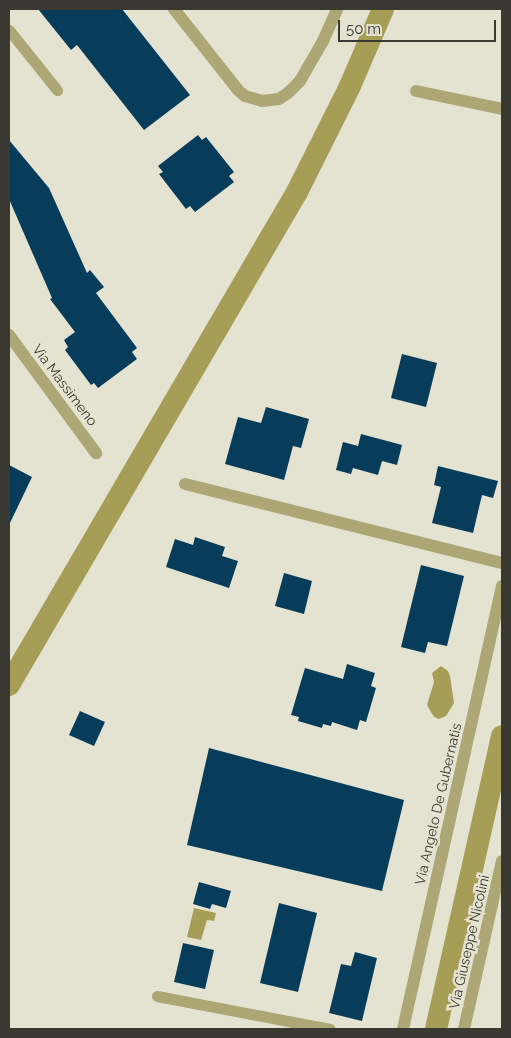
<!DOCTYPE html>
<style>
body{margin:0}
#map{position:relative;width:511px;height:1038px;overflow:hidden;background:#e4e2d0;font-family:Raleway,sans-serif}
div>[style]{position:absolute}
.water>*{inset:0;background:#a69e57}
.canal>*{height:22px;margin:-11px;padding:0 11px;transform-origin:11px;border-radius:11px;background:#a69e57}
.building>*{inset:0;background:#073d5b}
.service>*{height:11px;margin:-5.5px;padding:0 5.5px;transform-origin:5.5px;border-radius:5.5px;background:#aca774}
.minor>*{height:12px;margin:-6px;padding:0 6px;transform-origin:6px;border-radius:6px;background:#aca774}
span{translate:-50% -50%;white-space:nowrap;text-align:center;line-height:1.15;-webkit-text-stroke:5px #e4e2d0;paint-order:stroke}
.street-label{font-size:14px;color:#393831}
.frame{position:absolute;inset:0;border:10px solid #393831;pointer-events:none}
.scale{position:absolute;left:338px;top:20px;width:158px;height:22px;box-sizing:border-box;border:2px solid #393831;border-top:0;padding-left:6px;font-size:15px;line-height:18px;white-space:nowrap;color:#393831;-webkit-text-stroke:4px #e4e2d0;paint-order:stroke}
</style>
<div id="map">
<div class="water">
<i style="clip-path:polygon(441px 666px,448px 671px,450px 676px,454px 703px,446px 716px,439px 719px,434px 717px,427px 705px,434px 682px,432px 673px)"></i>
<i style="clip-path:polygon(194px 908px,216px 913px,214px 921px,207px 920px,201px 940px,187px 937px)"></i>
</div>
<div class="canal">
<i style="left:9px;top:685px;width:571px;rotate:-59.71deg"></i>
<i style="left:297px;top:192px;width:119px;rotate:-63.4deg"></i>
<i style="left:350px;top:86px;width:84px;rotate:-66.8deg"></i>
<i style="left:436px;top:1029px;width:300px;rotate:-77.3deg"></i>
</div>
<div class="building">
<i style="clip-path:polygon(38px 9px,122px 9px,190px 95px,144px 130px,77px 45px,71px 50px)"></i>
<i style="clip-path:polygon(198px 135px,202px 140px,206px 137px,234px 172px,229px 176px,234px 182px,195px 212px,190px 206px,186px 209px,159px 174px,163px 172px,158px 166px)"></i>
<i style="clip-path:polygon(9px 140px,49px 188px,87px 273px,90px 270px,104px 287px,96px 293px,137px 348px,132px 352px,137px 359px,98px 388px,94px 383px,91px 385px,65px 350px,68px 347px,64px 340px,75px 332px,50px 299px,52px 298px,9px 199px)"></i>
<i style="clip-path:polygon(402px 354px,437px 363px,426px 407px,391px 398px)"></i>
<i style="clip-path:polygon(266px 407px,309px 419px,301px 448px,293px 446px,284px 480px,225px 464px,238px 417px,261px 423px)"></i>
<i style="clip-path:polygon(361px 434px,402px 445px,397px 465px,382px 461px,378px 475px,353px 468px,351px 474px,336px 470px,343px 442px,358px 446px)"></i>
<i style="clip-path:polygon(9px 465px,32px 477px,9px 525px)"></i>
<i style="clip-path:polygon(438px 466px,498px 481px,493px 498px,482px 495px,473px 533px,432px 523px,441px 487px,434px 485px)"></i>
<i style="clip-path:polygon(195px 537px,225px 547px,222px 556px,238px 561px,229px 588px,166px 567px,175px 539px,193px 545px)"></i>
<i style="clip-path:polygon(421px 565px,464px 576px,447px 646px,428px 642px,425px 653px,401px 647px)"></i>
<i style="clip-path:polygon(284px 573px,312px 581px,304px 614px,275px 606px)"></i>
<i style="clip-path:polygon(347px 664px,375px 673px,371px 686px,376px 688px,366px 722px,360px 720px,357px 730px,332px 722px,331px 726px,323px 724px,322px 728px,298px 721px,299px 717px,291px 715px,305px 668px,343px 679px)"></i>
<i style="clip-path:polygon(80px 711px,105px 722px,94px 746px,69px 735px)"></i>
<i style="clip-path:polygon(209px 748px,404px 800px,382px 891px,187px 845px)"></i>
<i style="clip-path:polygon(199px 882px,231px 891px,226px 908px,212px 904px,210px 909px,193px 904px)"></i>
<i style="clip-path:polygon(279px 903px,317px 913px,298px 992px,260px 983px)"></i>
<i style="clip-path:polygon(183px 943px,214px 950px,205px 989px,174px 982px)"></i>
<i style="clip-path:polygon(355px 952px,377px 958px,362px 1021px,329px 1013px,341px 964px,351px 966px)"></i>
</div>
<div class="service">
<i style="left:9px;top:30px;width:77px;rotate:51.3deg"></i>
<i style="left:157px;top:996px;width:176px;rotate:10.8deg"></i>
</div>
<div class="minor">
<i style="left:174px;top:9px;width:103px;rotate:51.7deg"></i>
<i style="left:238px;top:90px;width:9px;rotate:41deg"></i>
<i style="left:245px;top:96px;width:18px;rotate:16deg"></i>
<i style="left:262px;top:101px;width:17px;rotate:-7deg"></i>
<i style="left:279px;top:99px;width:11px;rotate:-34deg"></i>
<i style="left:288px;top:93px;width:17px;rotate:-45deg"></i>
<i style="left:300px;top:81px;width:46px;rotate:-60.1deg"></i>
<i style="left:323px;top:41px;width:35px;rotate:-66deg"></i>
<i style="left:416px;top:91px;width:88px;rotate:11.8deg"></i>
<i style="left:9px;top:335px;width:147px;rotate:53.6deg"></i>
<i style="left:185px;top:484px;width:327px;rotate:14deg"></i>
<i style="left:403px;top:1029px;width:454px;rotate:-77.4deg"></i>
<i style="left:464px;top:1029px;width:172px;rotate:-77.3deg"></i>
</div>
<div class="street-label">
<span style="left:65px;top:385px;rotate:53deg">Via Massimeno</span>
<span style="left:438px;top:804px;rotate:-77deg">Via Angelo De Gubernatis</span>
<span style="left:469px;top:942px;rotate:-77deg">Via Giuseppe Nicolini</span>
</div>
<div class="frame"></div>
<div class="scale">50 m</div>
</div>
